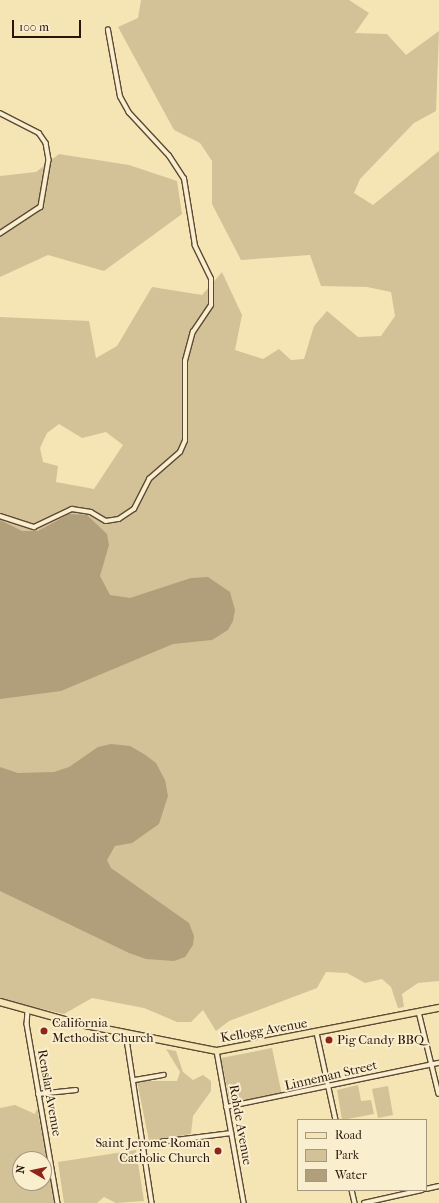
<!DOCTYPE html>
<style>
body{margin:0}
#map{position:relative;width:439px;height:1203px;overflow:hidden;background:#f6e5b4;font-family:"IM FELL French Canon",serif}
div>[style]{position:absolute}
.green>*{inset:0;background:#d3c297}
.water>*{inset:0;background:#b19e7b}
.roads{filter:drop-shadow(1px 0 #5d4935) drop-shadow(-1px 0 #5d4935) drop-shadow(0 1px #5d4935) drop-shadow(0 -1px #5d4935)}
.minor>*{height:3.5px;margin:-1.75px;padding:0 1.75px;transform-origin:1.75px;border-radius:1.75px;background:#f9eece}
.primary>*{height:6px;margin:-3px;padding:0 3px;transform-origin:3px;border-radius:3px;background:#f6e5b4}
.dots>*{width:11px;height:11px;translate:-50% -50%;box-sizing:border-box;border:2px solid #f9eece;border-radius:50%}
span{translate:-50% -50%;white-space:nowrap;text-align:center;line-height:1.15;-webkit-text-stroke:4px #f9eece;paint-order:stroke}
.poi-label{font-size:13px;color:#2a150b}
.left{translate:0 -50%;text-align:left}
.right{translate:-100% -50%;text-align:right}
.street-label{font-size:13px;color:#2a150b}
.legend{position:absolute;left:297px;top:1119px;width:130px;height:72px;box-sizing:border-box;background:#f9eece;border:1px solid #a69780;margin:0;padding:5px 7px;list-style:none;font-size:12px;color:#2a150b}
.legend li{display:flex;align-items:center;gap:8px;height:20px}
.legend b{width:20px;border:1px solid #a69780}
.north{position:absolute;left:12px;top:1151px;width:40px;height:40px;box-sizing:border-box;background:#f9eece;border:1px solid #a69780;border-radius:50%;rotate:279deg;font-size:11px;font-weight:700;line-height:16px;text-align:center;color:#2a150b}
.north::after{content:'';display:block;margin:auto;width:14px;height:18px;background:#8f2418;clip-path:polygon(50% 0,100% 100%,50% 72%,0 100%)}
.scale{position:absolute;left:12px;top:20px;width:69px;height:18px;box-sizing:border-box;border:2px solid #2a150b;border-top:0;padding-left:5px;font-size:12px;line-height:14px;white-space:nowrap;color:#2a150b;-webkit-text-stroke:3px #f9eece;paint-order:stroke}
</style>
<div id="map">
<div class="green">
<i style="clip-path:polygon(evenodd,141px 0,349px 0,369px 13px,355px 33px,387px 34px,406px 55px,439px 31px,436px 111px,414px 123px,360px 179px,354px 193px,373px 205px,439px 151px,439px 981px,418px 983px,402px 994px,404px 1007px,398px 1008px,391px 987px,382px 979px,365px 983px,347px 973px,326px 972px,317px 988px,229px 1021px,216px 1031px,203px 1010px,191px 1022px,177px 1022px,144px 1008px,92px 998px,64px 1014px,29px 1006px,28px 1011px,0 1002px,0 317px,89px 321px,96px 358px,117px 346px,152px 287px,202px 295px,222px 272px,242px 315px,235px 350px,263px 359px,279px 349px,291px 360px,304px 359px,314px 326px,327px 311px,358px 337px,381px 336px,395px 316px,391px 292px,367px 287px,321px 286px,310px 255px,241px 260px,212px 204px,212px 161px,200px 143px,174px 130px,118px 27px,138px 18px,141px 0,59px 424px,82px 438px,106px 432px,123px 445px,94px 489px,56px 482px,58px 466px,43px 462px,40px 448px,47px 433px,59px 424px)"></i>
<i style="clip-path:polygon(59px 154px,129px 165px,177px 181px,182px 214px,104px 271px,48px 255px,0 277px,0 176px,36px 172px)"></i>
<i style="clip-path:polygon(272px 1048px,282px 1095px,230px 1103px,221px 1058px)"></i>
<i style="clip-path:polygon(166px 1049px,176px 1051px,183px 1072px,193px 1080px,203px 1075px,211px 1081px,211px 1091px,193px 1116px,191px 1134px,149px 1141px,137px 1081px,177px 1081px,180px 1072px)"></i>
<i style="clip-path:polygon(358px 1085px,361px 1101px,371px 1100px,374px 1114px,342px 1120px,337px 1090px)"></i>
<i style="clip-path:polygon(388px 1086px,393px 1115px,378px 1118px,372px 1089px)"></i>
<i style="clip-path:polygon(evenodd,15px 1105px,35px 1114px,37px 1108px,56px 1203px,0 1203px,0 1108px,15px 1105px,20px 1159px,44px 1159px,44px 1183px,20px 1183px,20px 1159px)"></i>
<i style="clip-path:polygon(136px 1150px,144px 1201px,116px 1203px,104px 1197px,97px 1203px,64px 1203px,58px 1162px)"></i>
</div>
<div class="water">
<i style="clip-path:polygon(69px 514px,87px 515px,107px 534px,109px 545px,100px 576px,110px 595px,130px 598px,191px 578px,208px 577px,230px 592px,235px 610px,233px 621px,228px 630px,212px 640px,173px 644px,61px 691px,0 699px,0 520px,22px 531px,38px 531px)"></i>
<i style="clip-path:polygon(111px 744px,130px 746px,144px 754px,156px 763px,165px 780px,168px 796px,159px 824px,132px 843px,115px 846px,107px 860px,111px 868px,189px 923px,194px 936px,193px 945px,185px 957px,174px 961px,146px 959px,129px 953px,0 891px,0 767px,18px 773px,54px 772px,69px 767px,98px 747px)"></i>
</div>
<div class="roads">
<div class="minor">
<i style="left:0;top:113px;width:44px;rotate:27.1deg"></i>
<i style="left:39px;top:133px;width:12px;rotate:55deg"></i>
<i style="left:46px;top:143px;width:17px;rotate:80deg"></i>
<i style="left:49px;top:160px;width:48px;rotate:99.7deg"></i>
<i style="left:41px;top:207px;width:49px;rotate:146.6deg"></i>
<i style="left:0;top:516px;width:36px;rotate:18deg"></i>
<i style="left:34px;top:527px;width:42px;rotate:-25.3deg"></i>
<i style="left:72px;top:509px;width:19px;rotate:9deg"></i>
<i style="left:91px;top:512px;width:17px;rotate:31deg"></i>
<i style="left:106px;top:521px;width:13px;rotate:-9deg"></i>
<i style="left:119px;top:519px;width:18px;rotate:-34deg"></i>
<i style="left:134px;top:509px;width:34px;rotate:-63deg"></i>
<i style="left:149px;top:479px;width:41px;rotate:-41.1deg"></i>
<i style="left:180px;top:452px;width:12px;rotate:-66deg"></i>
<i style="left:185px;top:441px;width:80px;rotate:-90deg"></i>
<i style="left:185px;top:361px;width:30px;rotate:-75deg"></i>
<i style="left:193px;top:332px;width:32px;rotate:-56deg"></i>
<i style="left:211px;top:305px;width:26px;rotate:-90deg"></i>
<i style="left:211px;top:279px;width:37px;rotate:-116deg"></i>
<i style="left:195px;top:246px;width:68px;rotate:-99.3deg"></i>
<i style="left:184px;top:179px;width:27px;rotate:-123deg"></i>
<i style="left:169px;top:156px;width:59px;rotate:-132.9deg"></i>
<i style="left:129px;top:113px;width:18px;rotate:-119deg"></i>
<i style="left:120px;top:97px;width:68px;rotate:-100.2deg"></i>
<i style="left:28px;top:1011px;width:13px;rotate:94deg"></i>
<i style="left:27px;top:1024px;width:182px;rotate:80.2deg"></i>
<i style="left:419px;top:1012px;width:84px;rotate:76.3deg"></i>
<i style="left:126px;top:1033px;width:172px;rotate:81.3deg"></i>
<i style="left:317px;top:1033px;width:89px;rotate:77.7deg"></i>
<i style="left:217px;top:1051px;width:154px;rotate:79.9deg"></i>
<i style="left:135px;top:1080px;width:29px;rotate:-10deg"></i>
<i style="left:38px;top:1094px;width:38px;rotate:-6deg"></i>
<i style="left:226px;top:1107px;width:217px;rotate:-11.7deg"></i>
<i style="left:144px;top:1144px;width:88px;rotate:-7.2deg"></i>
<i style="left:426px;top:1189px;width:13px;rotate:-13deg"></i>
<i style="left:352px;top:1190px;width:13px;rotate:77deg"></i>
<i style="left:364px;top:1203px;width:59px;rotate:-12.6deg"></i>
</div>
<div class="primary">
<i style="left:0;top:1002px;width:78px;rotate:15.6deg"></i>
<i style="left:75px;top:1023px;width:145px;rotate:11.2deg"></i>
<i style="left:217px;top:1051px;width:226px;rotate:-11deg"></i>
</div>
</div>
<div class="dots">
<i style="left:44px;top:1031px;background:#8f2418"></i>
<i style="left:329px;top:1040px;background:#8f2418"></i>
<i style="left:218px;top:1151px;background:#8f2418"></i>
</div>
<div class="poi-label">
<span class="left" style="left:52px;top:1031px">California<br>Methodist Church</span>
<span class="left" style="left:337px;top:1040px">Pig Candy BBQ</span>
<span class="right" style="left:210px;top:1151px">Saint Jerome Roman<br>Catholic Church</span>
</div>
<div class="street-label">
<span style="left:264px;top:1031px;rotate:-10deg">Kellogg Avenue</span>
<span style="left:331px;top:1076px;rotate:-13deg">Linneman Street</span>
<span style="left:49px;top:1093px;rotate:80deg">Renslar Avenue</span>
<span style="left:240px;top:1125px;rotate:80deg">Rohde Avenue</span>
</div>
<ul class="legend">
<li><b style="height:5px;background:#f6e5b4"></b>Road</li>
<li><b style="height:11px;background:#d3c297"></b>Park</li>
<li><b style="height:11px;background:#b19e7b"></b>Water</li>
</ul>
<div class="north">N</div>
<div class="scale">100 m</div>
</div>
